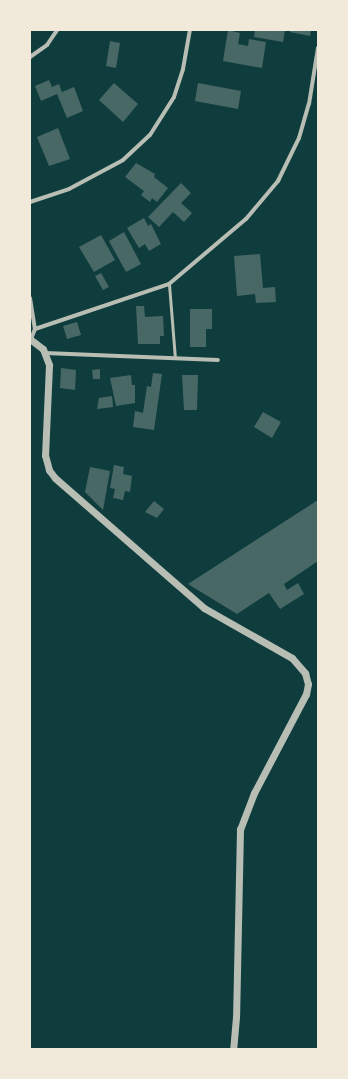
<!DOCTYPE html>
<style>
body{margin:0}
#map{position:relative;width:348px;height:1079px;overflow:hidden;background:#0f3d3e;font-family:"PT Sans Narrow",sans-serif}
div>[style]{position:absolute}
.building>*{inset:0;background:#486865}
.service>*{height:3px;margin:-1.5px;padding:0 1.5px;transform-origin:1.5px;border-radius:1.5px;background:#b8beb3}
.minor>*{height:4px;margin:-2px;padding:0 2px;transform-origin:2px;border-radius:2px;background:#b8beb3}
.tertiary>*{height:7px;margin:-3.5px;padding:0 3.5px;transform-origin:3.5px;border-radius:3.5px;background:#b8beb3}
span{translate:-50% -50%;white-space:nowrap;text-align:center;line-height:1.15;-webkit-text-stroke:4px #f1e9da;paint-order:stroke}
.frame{position:absolute;inset:0;border:31px solid #f1e9da;pointer-events:none}
</style>
<div id="map">
<div class="building">
<i style="clip-path:polygon(228px 30px,240px 33px,238px 44px,248px 46px,249px 39px,266px 42px,262px 68px,223px 61px)"></i>
<i style="clip-path:polygon(255px 30px,285px 30px,283px 42px,254px 37px)"></i>
<i style="clip-path:polygon(290px 30px,311px 30px,310px 36px,290px 32px)"></i>
<i style="clip-path:polygon(110px 41px,120px 43px,116px 68px,106px 66px)"></i>
<i style="clip-path:polygon(49px 80px,52px 87px,59px 84px,62px 92px,74px 87px,83px 111px,67px 118px,57px 94px,41px 101px,35px 86px)"></i>
<i style="clip-path:polygon(114px 83px,138px 104px,123px 122px,99px 100px)"></i>
<i style="clip-path:polygon(198px 83px,241px 91px,238px 109px,195px 101px)"></i>
<i style="clip-path:polygon(58px 128px,70px 159px,49px 166px,37px 137px)"></i>
<i style="clip-path:polygon(136px 163px,155px 174px,154px 177px,168px 188px,157px 202px,152px 198px,150px 202px,141px 195px,144px 191px,125px 177px)"></i>
<i style="clip-path:polygon(181px 183px,191px 193px,181px 203px,192px 213px,184px 222px,173px 212px,159px 227px,148px 217px)"></i>
<i style="clip-path:polygon(144px 218px,148px 226px,151px 224px,161px 244px,149px 251px,145px 244px,139px 248px,127px 228px)"></i>
<i style="clip-path:polygon(124px 232px,141px 264px,126px 272px,109px 241px)"></i>
<i style="clip-path:polygon(101px 235px,115px 260px,94px 272px,79px 247px)"></i>
<i style="clip-path:polygon(260px 254px,263px 288px,275px 287px,276px 302px,256px 303px,255px 294px,237px 296px,234px 256px)"></i>
<i style="clip-path:polygon(101px 273px,109px 287px,103px 290px,95px 276px)"></i>
<i style="clip-path:polygon(136px 306px,144px 306px,145px 317px,163px 316px,164px 336px,160px 336px,160px 344px,138px 344px)"></i>
<i style="clip-path:polygon(190px 309px,212px 309px,212px 329px,206px 329px,206px 347px,190px 347px)"></i>
<i style="clip-path:polygon(77px 322px,81px 335px,67px 339px,63px 326px)"></i>
<i style="clip-path:polygon(61px 368px,76px 370px,75px 390px,60px 388px)"></i>
<i style="clip-path:polygon(100px 369px,100px 379px,93px 379px,92px 370px)"></i>
<i style="clip-path:polygon(153px 373px,162px 374px,154px 430px,133px 427px,135px 411px,143px 413px,147px 386px,151px 387px)"></i>
<i style="clip-path:polygon(131px 375px,132px 385px,135px 385px,135px 403px,116px 406px,110px 378px)"></i>
<i style="clip-path:polygon(182px 375px,198px 375px,197px 410px,184px 410px)"></i>
<i style="clip-path:polygon(112px 396px,113px 407px,97px 409px,99px 398px)"></i>
<i style="clip-path:polygon(263px 412px,281px 422px,272px 438px,254px 427px)"></i>
<i style="clip-path:polygon(114px 465px,124px 467px,123px 474px,132px 476px,130px 492px,125px 491px,123px 500px,113px 498px,115px 489px,110px 488px)"></i>
<i style="clip-path:polygon(90px 467px,110px 471px,103px 510px,85px 492px)"></i>
<i style="clip-path:polygon(318px 500px,318px 561px,284px 584px,287px 590px,298px 583px,304px 594px,280px 609px,269px 593px,237px 614px,188px 584px)"></i>
<i style="clip-path:polygon(154px 501px,164px 509px,157px 518px,145px 512px)"></i>
</div>
<div class="service">
<i style="left:169px;top:284px;width:74px;rotate:85.4deg"></i>
</div>
<div class="minor">
<i style="left:30px;top:57px;width:21px;rotate:-35deg"></i>
<i style="left:47px;top:45px;width:18px;rotate:-56deg"></i>
<i style="left:30px;top:202px;width:41px;rotate:-18.4deg"></i>
<i style="left:69px;top:189px;width:61px;rotate:-28.2deg"></i>
<i style="left:123px;top:160px;width:37px;rotate:-43deg"></i>
<i style="left:150px;top:135px;width:45px;rotate:-57.7deg"></i>
<i style="left:174px;top:97px;width:29px;rotate:-72deg"></i>
<i style="left:183px;top:69px;width:40px;rotate:-80deg"></i>
<i style="left:30px;top:298px;width:31px;rotate:81deg"></i>
<i style="left:35px;top:329px;width:11px;rotate:112deg"></i>
<i style="left:35px;top:329px;width:141px;rotate:-18.6deg"></i>
<i style="left:169px;top:284px;width:101px;rotate:-40.2deg"></i>
<i style="left:246px;top:219px;width:50px;rotate:-49.9deg"></i>
<i style="left:278px;top:181px;width:48px;rotate:-64deg"></i>
<i style="left:299px;top:138px;width:35px;rotate:-74deg"></i>
<i style="left:309px;top:104px;width:57px;rotate:-80.9deg"></i>
<i style="left:45px;top:353px;width:173px;rotate:2.3deg"></i>
</div>
<div class="tertiary">
<i style="left:30px;top:339px;width:16px;rotate:38deg"></i>
<i style="left:43px;top:349px;width:17px;rotate:69deg"></i>
<i style="left:49px;top:365px;width:90px;rotate:92.5deg"></i>
<i style="left:45px;top:455px;width:16px;rotate:75deg"></i>
<i style="left:49px;top:470px;width:10px;rotate:53deg"></i>
<i style="left:55px;top:478px;width:198px;rotate:41.1deg"></i>
<i style="left:204px;top:608px;width:101px;rotate:29.6deg"></i>
<i style="left:292px;top:658px;width:20px;rotate:49deg"></i>
<i style="left:305px;top:673px;width:11px;rotate:75deg"></i>
<i style="left:308px;top:684px;width:10px;rotate:101deg"></i>
<i style="left:306px;top:694px;width:112px;rotate:117.7deg"></i>
<i style="left:254px;top:793px;width:39px;rotate:111deg"></i>
<i style="left:240px;top:829px;width:188px;rotate:91.2deg"></i>
<i style="left:236px;top:1017px;width:32px;rotate:95deg"></i>
</div>
<div class="frame"></div>
</div>
